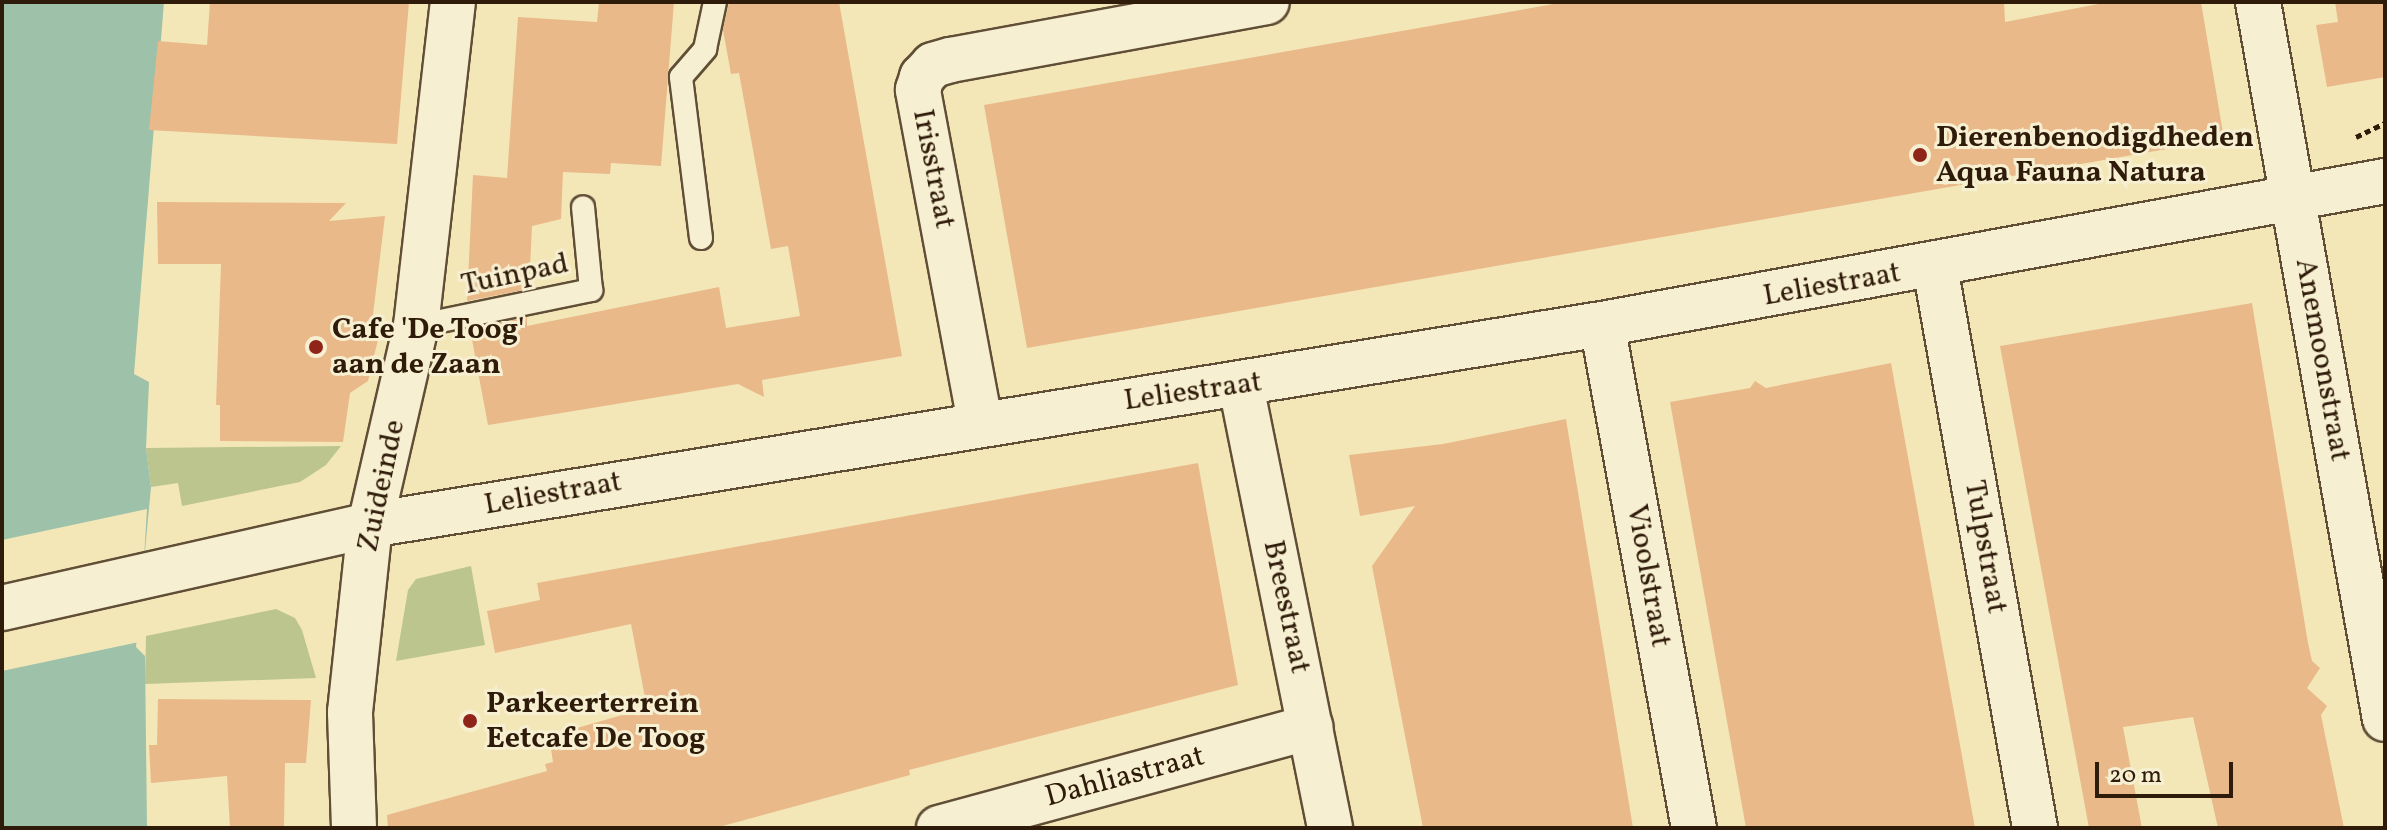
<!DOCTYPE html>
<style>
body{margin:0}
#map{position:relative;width:2387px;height:830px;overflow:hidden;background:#f3e7b8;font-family:Vollkorn,serif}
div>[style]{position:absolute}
.green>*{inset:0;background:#bcc58e}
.water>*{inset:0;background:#9dc1a9}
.pier>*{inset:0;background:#f3e7b8}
.building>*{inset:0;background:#e9b98a}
.path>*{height:5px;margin-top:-2.5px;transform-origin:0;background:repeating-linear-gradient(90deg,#2f1b0a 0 6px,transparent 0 10px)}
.roads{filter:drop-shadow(2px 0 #604e36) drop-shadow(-2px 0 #604e36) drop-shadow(0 2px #604e36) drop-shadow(0 -2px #604e36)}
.service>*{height:22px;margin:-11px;padding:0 11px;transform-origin:11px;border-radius:11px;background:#f7efd1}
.minor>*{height:44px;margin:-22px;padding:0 22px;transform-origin:22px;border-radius:22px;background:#f7efd1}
.tertiary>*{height:44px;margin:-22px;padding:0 22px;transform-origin:22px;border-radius:22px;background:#f7efd1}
.dots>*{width:22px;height:22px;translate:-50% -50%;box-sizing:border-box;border:4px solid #f7efd1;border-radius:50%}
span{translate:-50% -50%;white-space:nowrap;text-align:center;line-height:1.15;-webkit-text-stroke:6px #f7efd1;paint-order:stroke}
.poi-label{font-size:30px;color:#2f1b0a;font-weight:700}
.left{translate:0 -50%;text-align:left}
.street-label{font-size:30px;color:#2f1b0a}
.frame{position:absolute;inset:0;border:4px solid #2f1b0a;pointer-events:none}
.scale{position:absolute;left:2095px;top:762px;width:138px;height:36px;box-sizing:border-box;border:4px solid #2f1b0a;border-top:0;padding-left:10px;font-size:24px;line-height:28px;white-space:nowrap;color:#2f1b0a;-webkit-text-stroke:6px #f7efd1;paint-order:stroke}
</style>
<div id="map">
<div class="green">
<i style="clip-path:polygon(341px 446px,326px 465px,300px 482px,182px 506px,178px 483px,151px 487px,146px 448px)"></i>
<i style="clip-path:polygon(471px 566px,485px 645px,396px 661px,408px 590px,416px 579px)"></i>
<i style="clip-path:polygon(276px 609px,295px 618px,302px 630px,316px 678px,145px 684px,146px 636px)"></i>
</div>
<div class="water">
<i style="clip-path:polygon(2px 2px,164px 2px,134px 374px,149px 382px,146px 448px,151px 487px,136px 647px,145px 656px,147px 828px,2px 828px)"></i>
</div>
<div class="pier">
<i style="clip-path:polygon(147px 509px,139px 642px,2px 671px,2px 540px)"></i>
</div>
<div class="building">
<i style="clip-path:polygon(210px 2px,409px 2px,397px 144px,149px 130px,158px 41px,207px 45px)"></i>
<i style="clip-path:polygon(599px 2px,674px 2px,661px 166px,611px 163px,610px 174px,563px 172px,561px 219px,532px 226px,529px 289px,467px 301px,473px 175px,507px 178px,518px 17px,597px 22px)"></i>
<i style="clip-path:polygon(729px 2px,839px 2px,902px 356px,762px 380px,764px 397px,738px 384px,488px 425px,470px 329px,527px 317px,527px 326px,719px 287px,726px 328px,800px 316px,788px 246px,771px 249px,739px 73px,731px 74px,723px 30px)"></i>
<i style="clip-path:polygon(1565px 2px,2004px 2px,2005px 22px,2109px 2px,2201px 2px,2224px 139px,1027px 348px,984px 105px)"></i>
<i style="clip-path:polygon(2335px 2px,2385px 2px,2385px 77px,2327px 87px,2316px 25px,2338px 22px)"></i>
<i style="clip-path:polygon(157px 202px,346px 203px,329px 221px,385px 216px,372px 323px,382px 323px,368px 381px,350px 393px,343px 442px,220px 441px,220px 405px,216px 405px,221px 264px,158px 264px)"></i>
<i style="clip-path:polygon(2252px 303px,2308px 643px,2312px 661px,2320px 668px,2307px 688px,2327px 706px,2321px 715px,2344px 828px,2218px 828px,2193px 717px,2123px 727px,2142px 828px,2089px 828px,2000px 346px)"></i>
<i style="clip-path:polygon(1891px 363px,1975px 828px,1746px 828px,1670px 402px,1750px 388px,1755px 381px,1766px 388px)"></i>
<i style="clip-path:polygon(1566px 419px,1633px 828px,1423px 828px,1372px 566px,1415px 506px,1360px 516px,1349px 455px,1443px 444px)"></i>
<i style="clip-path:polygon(1198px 463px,1238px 685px,909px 770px,910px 775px,715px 828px,388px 828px,387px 815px,547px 771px,545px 764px,553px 762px,549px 736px,647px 708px,631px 624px,495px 653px,487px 611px,540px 600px,537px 583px)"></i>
<i style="clip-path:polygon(158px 699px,311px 700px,306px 763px,285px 763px,284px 828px,230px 828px,227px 776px,151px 783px,149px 745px,157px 745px)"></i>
</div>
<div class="path">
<i style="left:2356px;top:137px;width:32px;rotate:-26deg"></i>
</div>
<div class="roads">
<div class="service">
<i style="left:701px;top:238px;width:162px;rotate:-97.1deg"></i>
<i style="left:681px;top:77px;width:37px;rotate:-49deg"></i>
<i style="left:705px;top:49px;width:48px;rotate:-78deg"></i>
<i style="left:416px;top:326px;width:179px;rotate:-11.6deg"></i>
<i style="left:591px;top:290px;width:83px;rotate:-95.5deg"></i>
</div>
<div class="minor">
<i style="left:2258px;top:2px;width:728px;rotate:79.96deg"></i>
<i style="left:1935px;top:267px;width:570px;rotate:79.89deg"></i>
<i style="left:1602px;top:324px;width:512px;rotate:79.66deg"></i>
<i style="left:1241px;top:386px;width:451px;rotate:78.6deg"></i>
<i style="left:980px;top:422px;width:338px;rotate:-100.6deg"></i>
<i style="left:918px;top:90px;width:14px;rotate:-73deg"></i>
<i style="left:922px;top:77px;width:16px;rotate:-47deg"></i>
<i style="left:933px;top:65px;width:19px;rotate:-16deg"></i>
<i style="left:951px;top:60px;width:321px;rotate:-10.4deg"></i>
<i style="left:939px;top:828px;width:385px;rotate:-15.2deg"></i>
</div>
<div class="tertiary">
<i style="left:2px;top:608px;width:377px;rotate:-12.7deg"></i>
<i style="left:370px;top:525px;width:1248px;rotate:-9.27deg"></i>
<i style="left:1602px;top:324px;width:796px;rotate:-10.35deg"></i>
<i style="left:354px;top:828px;width:116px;rotate:-92deg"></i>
<i style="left:350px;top:712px;width:188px;rotate:-83.9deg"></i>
<i style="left:370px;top:525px;width:204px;rotate:-77deg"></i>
<i style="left:416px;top:326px;width:326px;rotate:-83.5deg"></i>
</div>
</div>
<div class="dots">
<i style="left:1920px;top:155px;background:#8f2418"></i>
<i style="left:316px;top:347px;background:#8f2418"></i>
<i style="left:470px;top:721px;background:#8f2418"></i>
</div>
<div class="poi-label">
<span class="left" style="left:1936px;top:155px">Dierenbenodigdheden<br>Aqua Fauna Natura</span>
<span class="left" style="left:332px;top:347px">Cafe 'De Toog'<br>aan de Zaan</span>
<span class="left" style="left:486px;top:721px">Parkeerterrein<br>Eetcafe De Toog</span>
</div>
<div class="street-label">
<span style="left:933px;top:169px;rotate:79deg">Irisstraat</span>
<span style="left:515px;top:275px;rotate:-12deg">Tuinpad</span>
<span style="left:1832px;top:285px;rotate:-10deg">Leliestraat</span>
<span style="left:2322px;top:360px;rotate:80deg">Anemoonstraat</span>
<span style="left:1193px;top:392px;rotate:-8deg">Leliestraat</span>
<span style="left:382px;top:486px;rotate:-78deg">Zuideinde</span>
<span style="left:553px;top:494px;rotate:-10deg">Leliestraat</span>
<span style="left:1985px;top:547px;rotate:80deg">Tulpstraat</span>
<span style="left:1648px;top:576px;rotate:80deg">Vioolstraat</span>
<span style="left:1286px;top:607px;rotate:78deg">Breestraat</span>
<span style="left:1125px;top:777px;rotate:-15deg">Dahliastraat</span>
</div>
<div class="frame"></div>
<div class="scale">20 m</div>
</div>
